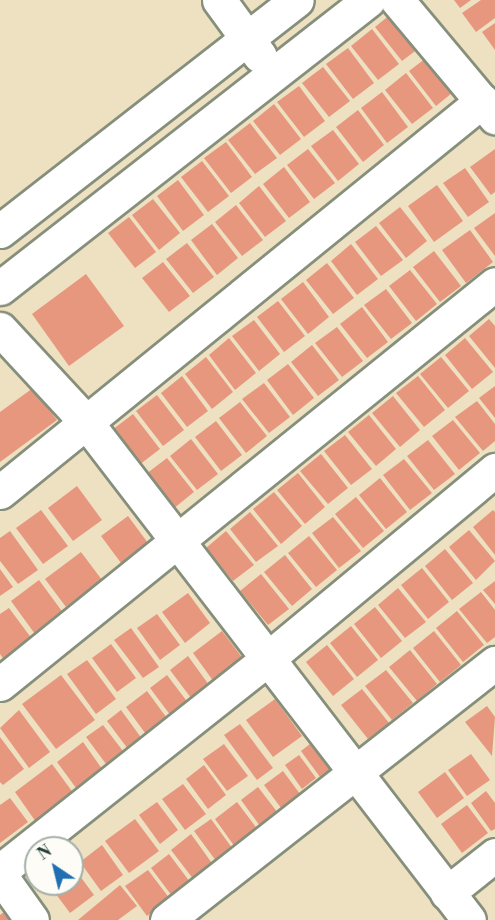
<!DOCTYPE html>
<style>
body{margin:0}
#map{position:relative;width:495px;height:920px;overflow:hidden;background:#ede1c2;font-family:"Libre Bodoni",serif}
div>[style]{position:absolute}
.building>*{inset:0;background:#e7977d}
.roads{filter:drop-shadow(2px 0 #868f7b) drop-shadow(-2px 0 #868f7b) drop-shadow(0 2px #868f7b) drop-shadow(0 -2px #868f7b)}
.street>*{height:33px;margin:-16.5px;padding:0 16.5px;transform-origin:16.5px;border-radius:16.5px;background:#fff}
span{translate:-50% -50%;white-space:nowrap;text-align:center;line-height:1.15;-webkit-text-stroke:6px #fdfcf7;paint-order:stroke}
.north{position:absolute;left:24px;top:836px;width:60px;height:60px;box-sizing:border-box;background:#fdfcf7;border:2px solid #a4b0a9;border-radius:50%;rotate:325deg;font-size:16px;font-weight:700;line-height:24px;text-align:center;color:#1f3d34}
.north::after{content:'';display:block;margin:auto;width:21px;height:27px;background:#1f6fb2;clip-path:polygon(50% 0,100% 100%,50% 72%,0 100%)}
</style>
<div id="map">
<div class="building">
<i style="clip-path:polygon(454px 0,471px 0,460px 8px)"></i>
<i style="clip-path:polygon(481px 0,495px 0,495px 18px,476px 32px,462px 13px)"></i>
<i style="clip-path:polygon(396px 10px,423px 45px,402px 61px,375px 27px)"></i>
<i style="clip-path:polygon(495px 23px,495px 50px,482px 32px)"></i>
<i style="clip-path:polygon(372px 29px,399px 64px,378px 80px,351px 46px)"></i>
<i style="clip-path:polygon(348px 48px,374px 83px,353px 99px,326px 64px)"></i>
<i style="clip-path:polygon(430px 55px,457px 89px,436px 106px,409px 71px)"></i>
<i style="clip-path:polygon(323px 67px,350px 101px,329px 117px,302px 83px)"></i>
<i style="clip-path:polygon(406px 73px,433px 108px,412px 124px,385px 90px)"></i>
<i style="clip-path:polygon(299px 86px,325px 121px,304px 137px,277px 102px)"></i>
<i style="clip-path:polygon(382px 92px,408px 127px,387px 143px,361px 108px)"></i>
<i style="clip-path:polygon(274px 104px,301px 139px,280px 155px,253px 121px)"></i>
<i style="clip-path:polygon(358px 110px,384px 145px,363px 162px,336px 127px)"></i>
<i style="clip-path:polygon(250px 123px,277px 158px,255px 174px,228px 140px)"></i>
<i style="clip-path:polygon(333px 130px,359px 164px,338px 181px,311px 146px)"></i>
<i style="clip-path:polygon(226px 142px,252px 177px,231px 193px,204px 158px)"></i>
<i style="clip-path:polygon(308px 149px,335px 183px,314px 199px,287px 165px)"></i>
<i style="clip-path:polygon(495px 149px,495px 192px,491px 195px,470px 167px)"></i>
<i style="clip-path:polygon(202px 161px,229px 196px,208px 212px,181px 177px)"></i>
<i style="clip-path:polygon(284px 167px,310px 202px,289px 218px,263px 184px)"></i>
<i style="clip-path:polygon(465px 168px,489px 202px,468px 217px,443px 183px)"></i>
<i style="clip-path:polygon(178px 180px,204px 215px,183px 231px,157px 196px)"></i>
<i style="clip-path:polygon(437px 185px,463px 221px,434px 242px,408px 206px)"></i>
<i style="clip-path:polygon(259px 186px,286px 221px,265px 237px,239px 203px)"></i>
<i style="clip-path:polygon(153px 199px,180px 233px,159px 250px,132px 215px)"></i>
<i style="clip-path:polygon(236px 205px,263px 240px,242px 256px,215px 222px)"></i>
<i style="clip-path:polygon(400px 207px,427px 241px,406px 258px,379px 223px)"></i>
<i style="clip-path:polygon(495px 213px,495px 256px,474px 228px)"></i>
<i style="clip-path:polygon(129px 217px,156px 252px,135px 268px,108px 233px)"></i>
<i style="clip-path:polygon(212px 224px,238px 258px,217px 275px,191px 240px)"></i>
<i style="clip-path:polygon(376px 226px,403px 260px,381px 276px,355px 242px)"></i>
<i style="clip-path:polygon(470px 230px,493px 262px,466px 283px,442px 250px)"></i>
<i style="clip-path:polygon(187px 243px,214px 277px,193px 293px,166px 259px)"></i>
<i style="clip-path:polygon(351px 244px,378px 279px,357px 295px,331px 261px)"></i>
<i style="clip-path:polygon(434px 251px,461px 286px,440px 302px,413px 267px)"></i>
<i style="clip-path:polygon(163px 262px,190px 296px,169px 312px,142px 278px)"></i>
<i style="clip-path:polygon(327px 263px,354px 298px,333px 314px,306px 280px)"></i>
<i style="clip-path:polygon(410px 270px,437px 304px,416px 321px,389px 286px)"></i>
<i style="clip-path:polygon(86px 274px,124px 326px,69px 366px,32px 314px)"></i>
<i style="clip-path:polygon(303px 282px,329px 317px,308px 334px,281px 299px)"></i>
<i style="clip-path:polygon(386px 289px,412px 323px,391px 339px,364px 305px)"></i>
<i style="clip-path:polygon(278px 301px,305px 336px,284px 352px,257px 317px)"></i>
<i style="clip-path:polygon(362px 307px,388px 342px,367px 358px,340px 324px)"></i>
<i style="clip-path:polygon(489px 319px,495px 326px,495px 368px,469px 336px)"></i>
<i style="clip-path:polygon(254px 320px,280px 354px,259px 371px,232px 336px)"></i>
<i style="clip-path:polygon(337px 327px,363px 361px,342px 377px,315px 343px)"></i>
<i style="clip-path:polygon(229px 338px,256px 373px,235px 390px,209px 355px)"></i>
<i style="clip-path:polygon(465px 338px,493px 372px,472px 389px,445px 355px)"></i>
<i style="clip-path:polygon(312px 345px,339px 380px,318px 396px,291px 362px)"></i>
<i style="clip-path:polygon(206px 357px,233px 392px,212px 409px,185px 374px)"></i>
<i style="clip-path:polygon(441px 357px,469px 391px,448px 408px,420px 374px)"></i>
<i style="clip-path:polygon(288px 364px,314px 398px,293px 415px,267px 380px)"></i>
<i style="clip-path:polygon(182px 376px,208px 411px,187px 427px,161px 393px)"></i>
<i style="clip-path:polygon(418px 376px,445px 410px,424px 427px,396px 393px)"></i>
<i style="clip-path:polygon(264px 383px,290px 417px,269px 433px,242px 399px)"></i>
<i style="clip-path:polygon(495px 386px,495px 418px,479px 398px)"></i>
<i style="clip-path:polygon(33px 388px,57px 420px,0 462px,0 412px)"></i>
<i style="clip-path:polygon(157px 395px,184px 430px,163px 446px,136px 411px)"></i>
<i style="clip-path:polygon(393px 396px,420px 430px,400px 447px,372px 413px)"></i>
<i style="clip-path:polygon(477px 401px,495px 424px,495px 441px,483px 451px,455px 417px)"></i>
<i style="clip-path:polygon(240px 402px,267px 436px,246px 453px,219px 418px)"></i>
<i style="clip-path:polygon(133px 414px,160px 449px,139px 465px,112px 430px)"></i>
<i style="clip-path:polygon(369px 415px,396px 449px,376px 466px,348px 432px)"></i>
<i style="clip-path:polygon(453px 420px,480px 453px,459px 470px,432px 436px)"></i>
<i style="clip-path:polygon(216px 421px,242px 455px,221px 471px,195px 437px)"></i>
<i style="clip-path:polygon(345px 435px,372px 469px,351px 485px,324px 451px)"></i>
<i style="clip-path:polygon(191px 439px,218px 474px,197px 490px,170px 456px)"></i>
<i style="clip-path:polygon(428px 440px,455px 474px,434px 490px,407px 456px)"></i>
<i style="clip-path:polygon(321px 454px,348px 488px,328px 504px,300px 471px)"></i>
<i style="clip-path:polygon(167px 458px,194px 492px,173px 509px,146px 474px)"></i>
<i style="clip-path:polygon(404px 459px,432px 493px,410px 510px,383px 475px)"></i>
<i style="clip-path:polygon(298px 473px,325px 507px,305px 524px,277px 490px)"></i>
<i style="clip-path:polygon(380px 478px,407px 512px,386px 529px,359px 495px)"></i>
<i style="clip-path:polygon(77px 486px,102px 520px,73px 541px,48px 508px)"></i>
<i style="clip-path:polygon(274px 492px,302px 526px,281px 544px,253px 509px)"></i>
<i style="clip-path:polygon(356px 497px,384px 531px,363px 548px,335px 514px)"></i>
<i style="clip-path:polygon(41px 510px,68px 546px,43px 564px,16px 528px)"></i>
<i style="clip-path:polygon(493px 510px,495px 512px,495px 555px,473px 527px)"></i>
<i style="clip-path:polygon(250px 512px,278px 546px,256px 562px,230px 529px)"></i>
<i style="clip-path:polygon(128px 516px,148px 543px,121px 563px,101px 536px)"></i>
<i style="clip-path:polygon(333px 517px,361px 551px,339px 568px,312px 533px)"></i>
<i style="clip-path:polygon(469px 530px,495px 561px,476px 580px,449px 547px)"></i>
<i style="clip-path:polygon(10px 531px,38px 570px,18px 584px,0 561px,0 538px)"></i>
<i style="clip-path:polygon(226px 531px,254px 565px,233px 581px,206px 548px)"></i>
<i style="clip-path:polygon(309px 536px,337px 570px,316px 587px,288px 553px)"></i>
<i style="clip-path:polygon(445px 549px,473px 583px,452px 600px,425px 566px)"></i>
<i style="clip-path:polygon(81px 552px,102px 580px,66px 607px,45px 579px)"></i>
<i style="clip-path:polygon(285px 555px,312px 589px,292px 606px,264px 572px)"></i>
<i style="clip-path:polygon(422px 568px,449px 602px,428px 619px,401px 585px)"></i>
<i style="clip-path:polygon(0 569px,13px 587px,0 596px)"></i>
<i style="clip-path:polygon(261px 574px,289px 609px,268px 625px,240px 591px)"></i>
<i style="clip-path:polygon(39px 580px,64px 614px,35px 634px,11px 601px)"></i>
<i style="clip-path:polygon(495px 581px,495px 604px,483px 590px)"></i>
<i style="clip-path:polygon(398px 588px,426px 622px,405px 638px,378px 605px)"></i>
<i style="clip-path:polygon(481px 592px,495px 610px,495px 637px,487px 643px,459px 609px)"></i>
<i style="clip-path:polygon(188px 593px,210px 623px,185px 643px,162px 612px)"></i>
<i style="clip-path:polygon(375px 607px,402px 641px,381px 658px,354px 624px)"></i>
<i style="clip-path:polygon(9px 608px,35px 643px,7px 664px,0 654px,0 614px)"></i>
<i style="clip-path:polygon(457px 611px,484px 645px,463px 662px,436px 628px)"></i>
<i style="clip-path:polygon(157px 614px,180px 645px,160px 660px,137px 628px)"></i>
<i style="clip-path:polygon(351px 626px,378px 660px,357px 677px,330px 643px)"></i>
<i style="clip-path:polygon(131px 628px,159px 667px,143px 678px,114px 640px)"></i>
<i style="clip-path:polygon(222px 631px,244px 660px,214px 682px,193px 653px)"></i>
<i style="clip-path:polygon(434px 631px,461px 665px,440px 682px,413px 648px)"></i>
<i style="clip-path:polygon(111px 644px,136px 678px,117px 692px,92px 658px)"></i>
<i style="clip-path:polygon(327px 645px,354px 679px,333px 696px,306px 662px)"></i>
<i style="clip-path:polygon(410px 650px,437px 684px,417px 701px,389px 667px)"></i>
<i style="clip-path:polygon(188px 656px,209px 685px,191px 698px,170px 670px)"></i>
<i style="clip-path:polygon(87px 660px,116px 699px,96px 714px,67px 674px)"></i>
<i style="clip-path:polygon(386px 670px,413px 703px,392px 720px,365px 686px)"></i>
<i style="clip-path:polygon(61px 675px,95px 720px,56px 749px,22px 704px)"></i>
<i style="clip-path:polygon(167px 675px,189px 704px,171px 716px,150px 688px)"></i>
<i style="clip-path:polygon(362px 689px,389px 723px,368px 739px,341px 705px)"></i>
<i style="clip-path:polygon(147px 691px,169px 721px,148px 737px,126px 707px)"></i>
<i style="clip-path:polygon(275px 699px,302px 736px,273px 757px,246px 720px)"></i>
<i style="clip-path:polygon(487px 706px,495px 717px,492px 756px,465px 722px)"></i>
<i style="clip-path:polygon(19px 710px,50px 752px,29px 768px,0 728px)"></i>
<i style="clip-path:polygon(121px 710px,145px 743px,131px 753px,107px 721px)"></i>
<i style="clip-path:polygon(240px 724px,273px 768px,257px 780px,224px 735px)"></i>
<i style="clip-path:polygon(103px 725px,126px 755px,109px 768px,86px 737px)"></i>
<i style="clip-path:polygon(0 737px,24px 769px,3px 785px,0 782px)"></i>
<i style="clip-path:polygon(315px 740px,334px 767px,320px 777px,301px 751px)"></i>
<i style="clip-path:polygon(83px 742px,105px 773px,79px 792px,57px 762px)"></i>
<i style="clip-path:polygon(224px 744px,248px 776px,227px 791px,203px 759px)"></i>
<i style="clip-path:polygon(471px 754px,490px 780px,467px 796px,448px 770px)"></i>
<i style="clip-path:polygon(299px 755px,316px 778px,302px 789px,285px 765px)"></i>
<i style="clip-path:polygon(52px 764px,74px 794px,36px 822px,15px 792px)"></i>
<i style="clip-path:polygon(204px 765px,226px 795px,208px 809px,186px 779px)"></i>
<i style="clip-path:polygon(283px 771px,303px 798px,284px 812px,264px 785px)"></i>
<i style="clip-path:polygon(445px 772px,464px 798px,437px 818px,418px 792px)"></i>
<i style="clip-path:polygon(183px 784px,206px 814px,185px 830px,162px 799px)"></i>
<i style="clip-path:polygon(258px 787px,281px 817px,263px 830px,241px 800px)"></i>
<i style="clip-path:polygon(486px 791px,495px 803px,495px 829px,491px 831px,471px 803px)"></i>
<i style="clip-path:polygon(10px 798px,28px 822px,0 843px,0 805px)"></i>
<i style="clip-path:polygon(157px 802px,178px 830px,160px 844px,139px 815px)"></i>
<i style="clip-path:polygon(237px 802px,258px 830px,235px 847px,215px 819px)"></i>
<i style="clip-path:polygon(467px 805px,488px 833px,462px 853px,441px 824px)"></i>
<i style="clip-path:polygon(135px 819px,159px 851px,129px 873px,105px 841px)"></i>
<i style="clip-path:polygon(211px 819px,235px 852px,219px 865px,194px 831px)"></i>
<i style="clip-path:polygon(191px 834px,214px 866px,194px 880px,171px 850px)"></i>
<i style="clip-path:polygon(102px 845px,123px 875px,101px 891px,80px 862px)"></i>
<i style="clip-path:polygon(169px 854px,190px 882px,172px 896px,151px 868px)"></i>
<i style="clip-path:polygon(74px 868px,94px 895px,70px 913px,50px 886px,72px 884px)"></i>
<i style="clip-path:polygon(148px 870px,170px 899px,147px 916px,125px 886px)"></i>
<i style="clip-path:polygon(120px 885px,137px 906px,118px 920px,78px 920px)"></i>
<i style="clip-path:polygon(9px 908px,18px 920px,0 920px,0 915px)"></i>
</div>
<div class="roads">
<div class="street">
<i style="left:219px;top:0;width:69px;rotate:53.8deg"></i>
<i style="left:397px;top:0;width:153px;rotate:50.1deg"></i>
<i style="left:0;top:231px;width:376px;rotate:-37.9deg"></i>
<i style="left:0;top:288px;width:467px;rotate:-38deg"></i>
<i style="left:0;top:329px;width:127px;rotate:47.2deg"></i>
<i style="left:86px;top:422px;width:628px;rotate:52.44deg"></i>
<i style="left:0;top:492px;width:621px;rotate:-39.05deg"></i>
<i style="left:0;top:684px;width:636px;rotate:-38.94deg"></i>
<i style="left:0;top:871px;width:340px;rotate:-38.4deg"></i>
<i style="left:266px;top:660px;width:298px;rotate:-39.7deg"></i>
<i style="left:0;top:875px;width:55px;rotate:54.6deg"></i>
<i style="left:447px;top:893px;width:61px;rotate:-38.4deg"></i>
<i style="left:167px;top:920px;width:417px;rotate:-38.1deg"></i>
</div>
</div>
<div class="north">N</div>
</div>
